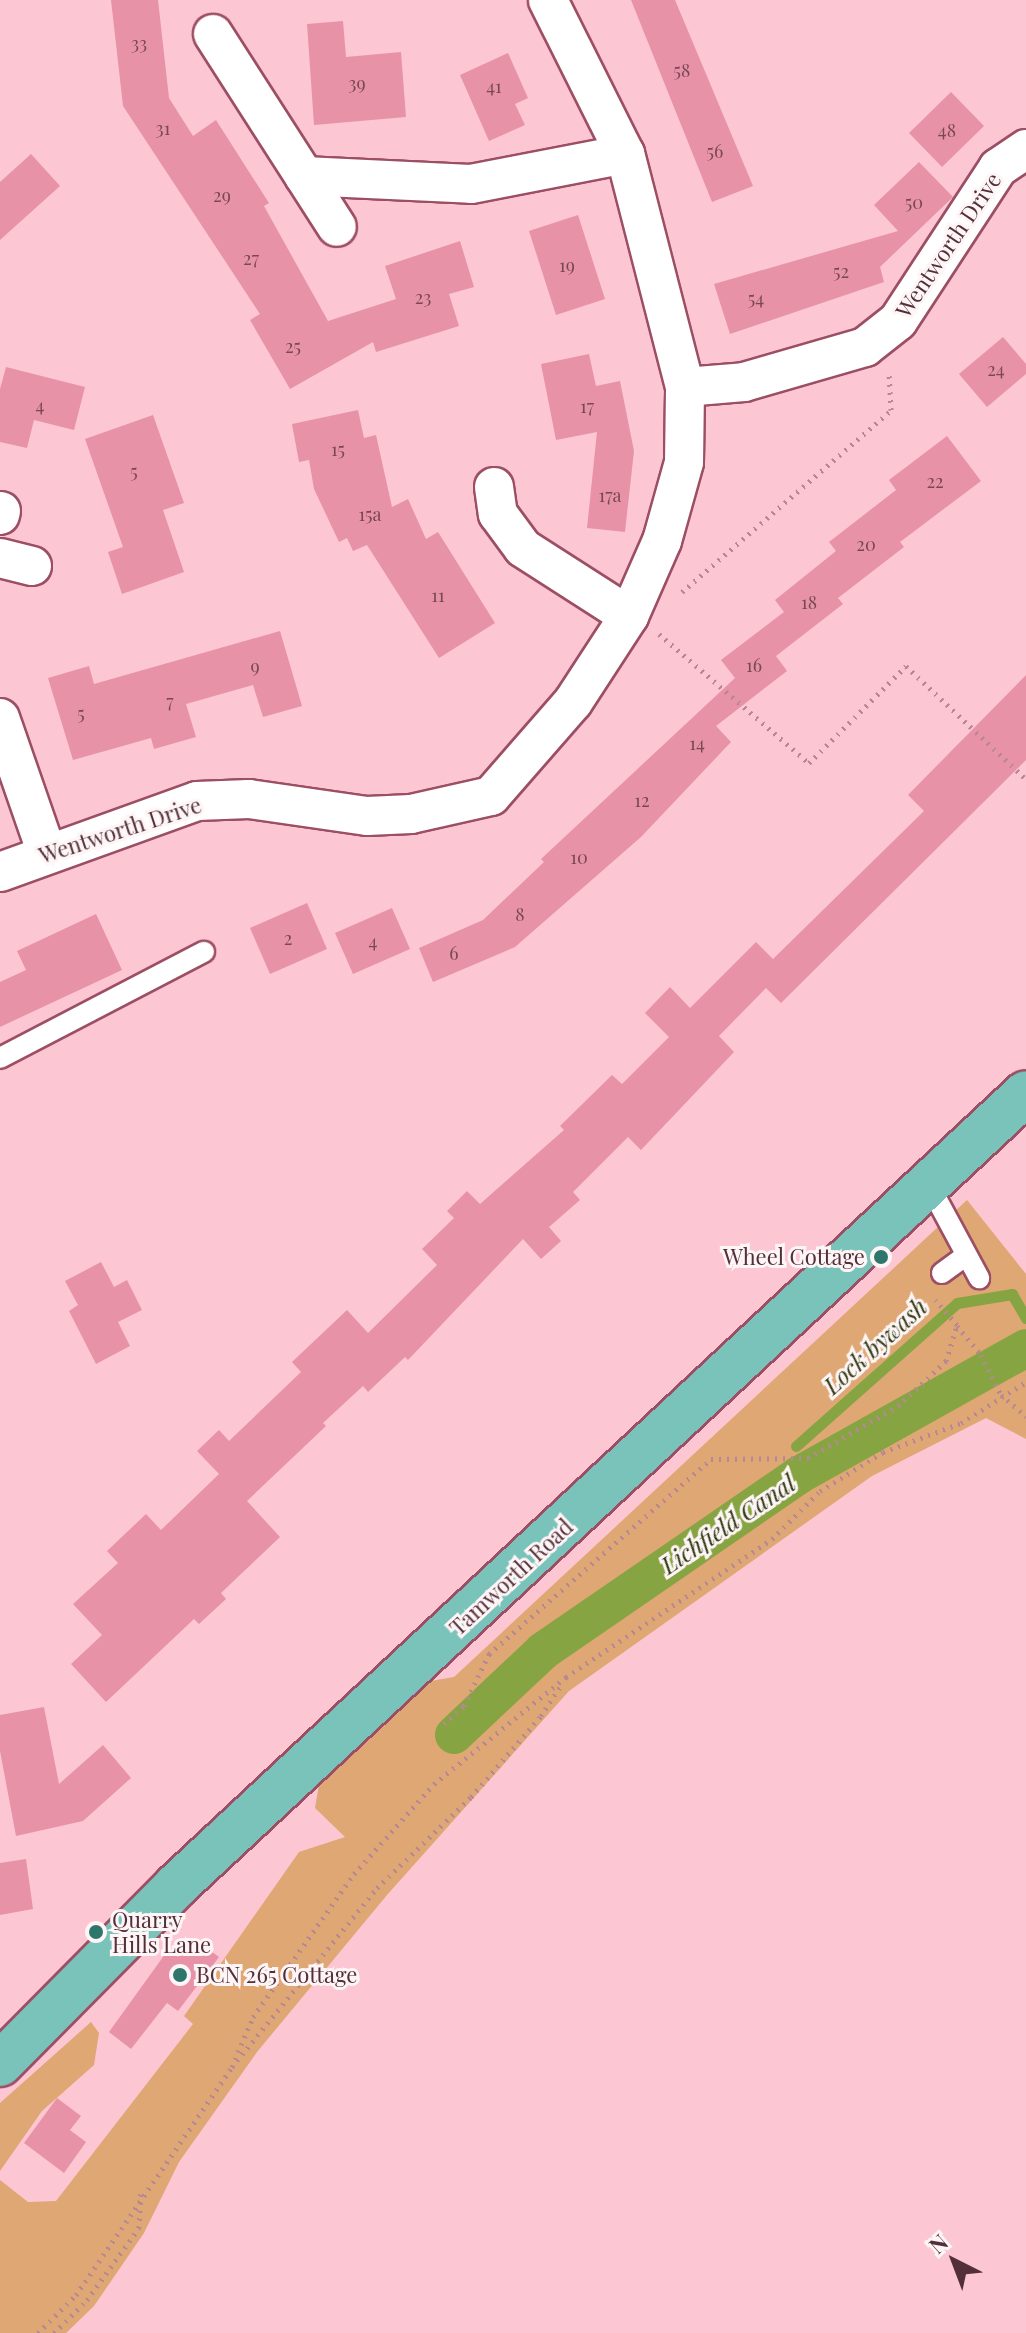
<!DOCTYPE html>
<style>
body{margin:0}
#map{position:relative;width:1026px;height:2333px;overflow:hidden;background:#fcc6d2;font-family:"Playfair Display",serif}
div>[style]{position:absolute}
.green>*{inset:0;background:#dfa773}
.water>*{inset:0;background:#87a442}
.stream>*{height:11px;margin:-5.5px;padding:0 5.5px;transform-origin:5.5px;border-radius:5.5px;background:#87a442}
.canal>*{height:38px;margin:-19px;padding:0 19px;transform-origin:19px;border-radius:19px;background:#87a442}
.building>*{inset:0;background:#e892a8}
.path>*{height:5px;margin-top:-2.5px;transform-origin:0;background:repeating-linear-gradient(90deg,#b78893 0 2px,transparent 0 8px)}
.roads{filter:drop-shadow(2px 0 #9c4f64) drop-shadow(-2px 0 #9c4f64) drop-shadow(0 2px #9c4f64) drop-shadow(0 -2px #9c4f64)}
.lane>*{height:20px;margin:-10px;padding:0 10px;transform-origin:10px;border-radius:10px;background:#fff}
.street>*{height:38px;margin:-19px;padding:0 19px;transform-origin:19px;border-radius:19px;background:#fff}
.primary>*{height:44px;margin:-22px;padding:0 22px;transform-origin:22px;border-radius:22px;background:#7ac3bb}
.dots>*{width:22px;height:22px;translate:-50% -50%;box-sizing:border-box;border:4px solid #fef5f6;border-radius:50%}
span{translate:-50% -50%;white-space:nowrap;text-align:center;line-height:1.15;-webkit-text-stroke:6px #fef5f6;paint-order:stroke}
.number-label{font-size:18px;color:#784855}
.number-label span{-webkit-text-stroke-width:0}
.street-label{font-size:22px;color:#533039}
.poi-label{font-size:22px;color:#533039}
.right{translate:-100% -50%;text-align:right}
.left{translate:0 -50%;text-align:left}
.water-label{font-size:24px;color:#2f3a12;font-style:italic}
.north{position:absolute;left:914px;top:2221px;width:80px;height:80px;-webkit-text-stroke:6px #fef5f6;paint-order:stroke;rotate:318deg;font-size:22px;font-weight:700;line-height:32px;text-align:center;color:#533039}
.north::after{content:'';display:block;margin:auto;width:28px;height:36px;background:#533039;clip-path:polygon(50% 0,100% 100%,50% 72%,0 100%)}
</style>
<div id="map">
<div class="green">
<i style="clip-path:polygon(967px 1200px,1026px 1274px,1026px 1439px,986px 1418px,872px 1476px,569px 1691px,387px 1895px,257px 2052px,179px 2162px,144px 2233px,94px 2306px,66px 2333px,0 2333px,0 2180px,28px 2202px,56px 2201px,193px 2024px,184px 2016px,299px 1852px,345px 1837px,315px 1808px,319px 1785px,431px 1681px,454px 1677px)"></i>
<i style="clip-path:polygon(91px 2022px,99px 2033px,94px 2065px,42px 2111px,0 2171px,0 2103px)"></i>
</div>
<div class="water">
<i style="clip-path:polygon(1026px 1331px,1026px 1359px,971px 1389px,963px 1369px)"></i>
</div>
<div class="stream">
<i style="left:796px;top:1446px;width:215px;rotate:-41.6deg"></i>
<i style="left:957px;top:1303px;width:56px;rotate:-9.3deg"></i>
<i style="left:1012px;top:1294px;width:28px;rotate:60deg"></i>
</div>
<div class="canal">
<i style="left:454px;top:1735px;width:122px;rotate:-43.3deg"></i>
<i style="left:543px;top:1651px;width:311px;rotate:-34.5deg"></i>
<i style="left:799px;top:1475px;width:260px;rotate:-29.2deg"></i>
</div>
<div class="building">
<i style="clip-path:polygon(111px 0,158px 0,169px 98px,193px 136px,216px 120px,269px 203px,264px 206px,328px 321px,396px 299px,385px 266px,460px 241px,474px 287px,449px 294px,459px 326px,376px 352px,373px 342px,290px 389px,250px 320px,260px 314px,123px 106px)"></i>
<i style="clip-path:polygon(631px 0,675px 0,753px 186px,712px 202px)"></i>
<i style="clip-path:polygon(343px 21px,346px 57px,401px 52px,406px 117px,314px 125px,307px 24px)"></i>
<i style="clip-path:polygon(508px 53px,528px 98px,515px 104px,525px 125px,489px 141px,460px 75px)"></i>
<i style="clip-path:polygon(951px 92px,984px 126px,942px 167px,909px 133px)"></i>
<i style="clip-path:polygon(31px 154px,60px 186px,0 240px,0 182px)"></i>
<i style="clip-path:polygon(919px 162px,953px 197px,880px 267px,884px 282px,730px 334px,714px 284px,898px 231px,874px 205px)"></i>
<i style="clip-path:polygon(578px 215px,605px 299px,556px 315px,529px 231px)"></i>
<i style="clip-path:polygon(1003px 337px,1026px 364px,1026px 374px,987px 407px,959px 374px)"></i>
<i style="clip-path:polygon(589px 354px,596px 386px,620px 381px,634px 451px,625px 532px,587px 528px,597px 432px,556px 440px,541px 364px)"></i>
<i style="clip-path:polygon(6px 367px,85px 387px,74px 430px,34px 420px,27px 448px,0 442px,0 389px)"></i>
<i style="clip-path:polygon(358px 410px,364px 438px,376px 435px,392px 507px,408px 499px,426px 539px,438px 532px,495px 623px,439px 658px,367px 545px,353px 551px,347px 538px,339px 542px,314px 489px,309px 460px,299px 462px,292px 424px)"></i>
<i style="clip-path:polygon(153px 415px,184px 503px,163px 510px,184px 572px,122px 594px,108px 552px,123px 547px,85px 439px)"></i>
<i style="clip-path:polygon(947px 436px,981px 481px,900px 542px,904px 547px,838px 598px,843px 604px,776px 656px,787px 671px,716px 726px,731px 742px,641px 837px,515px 947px,433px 982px,419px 948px,483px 920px,544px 862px,541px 859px,735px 678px,721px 660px,784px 612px,775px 600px,836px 551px,829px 542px,896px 490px,889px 480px)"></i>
<i style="clip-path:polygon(280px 631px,302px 706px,263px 717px,253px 685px,186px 704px,196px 737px,154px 749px,151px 738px,73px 760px,48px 678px,89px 666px,94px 684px)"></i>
<i style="clip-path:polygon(1026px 675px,1026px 760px,781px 1003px,766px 988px,719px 1036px,734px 1052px,641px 1150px,628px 1137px,573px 1192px,580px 1200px,549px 1227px,561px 1241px,541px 1259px,523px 1239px,408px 1360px,405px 1357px,368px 1392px,363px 1386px,323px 1423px,326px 1426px,247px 1501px,280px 1537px,221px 1593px,226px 1599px,199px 1624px,194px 1619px,106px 1702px,71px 1664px,102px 1635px,73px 1604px,118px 1563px,107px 1551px,146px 1514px,161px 1530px,219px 1474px,197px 1451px,219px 1430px,229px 1441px,301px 1372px,292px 1362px,347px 1310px,368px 1333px,437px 1265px,422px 1249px,454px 1218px,447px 1211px,467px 1191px,480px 1204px,564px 1130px,560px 1126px,612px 1075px,622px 1084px,669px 1037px,645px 1013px,670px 987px,690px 1008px,756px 942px,773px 959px,924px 811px,908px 795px)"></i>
<i style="clip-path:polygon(307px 903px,327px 949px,270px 974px,250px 928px)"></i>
<i style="clip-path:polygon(392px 908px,410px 949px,353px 974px,335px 933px)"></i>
<i style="clip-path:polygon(96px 914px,122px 970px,0 1027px,0 982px,26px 970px,17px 951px)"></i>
<i style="clip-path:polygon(101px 1262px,114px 1287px,127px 1280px,142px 1310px,118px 1322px,130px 1346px,96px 1364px,69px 1311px,78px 1305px,65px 1281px)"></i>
<i style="clip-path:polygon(44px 1707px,59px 1784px,103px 1745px,131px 1778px,83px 1821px,16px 1836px,0 1751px,0 1715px)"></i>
<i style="clip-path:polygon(26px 1859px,33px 1909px,0 1915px,0 1863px)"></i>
<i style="clip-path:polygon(193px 1938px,219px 1957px,178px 2011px,167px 2003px,131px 2049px,109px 2032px,168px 1950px,178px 1957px)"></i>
<i style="clip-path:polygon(57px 2098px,81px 2116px,70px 2130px,86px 2142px,64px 2173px,24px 2143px)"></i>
</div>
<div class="path">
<i style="left:682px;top:592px;width:277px;rotate:-41deg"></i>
<i style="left:891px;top:410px;width:36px;rotate:-93deg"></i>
<i style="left:659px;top:634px;width:198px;rotate:40.7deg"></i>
<i style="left:809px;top:763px;width:137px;rotate:-45deg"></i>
<i style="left:906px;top:666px;width:165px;rotate:43.3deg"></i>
<i style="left:957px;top:1326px;width:38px;rotate:50deg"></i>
<i style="left:981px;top:1355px;width:45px;rotate:63.4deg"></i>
<i style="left:1001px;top:1395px;width:33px;rotate:40deg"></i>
<i style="left:444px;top:1724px;width:27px;rotate:-42deg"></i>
<i style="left:464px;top:1706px;width:58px;rotate:-64.3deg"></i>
<i style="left:489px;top:1654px;width:295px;rotate:-41.3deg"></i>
<i style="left:711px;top:1459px;width:97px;rotate:-0.6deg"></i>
<i style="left:808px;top:1458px;width:104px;rotate:-30deg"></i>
<i style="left:898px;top:1406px;width:66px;rotate:-43.2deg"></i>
<i style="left:946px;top:1361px;width:38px;rotate:-73deg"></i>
<i style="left:957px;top:1325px;width:33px;rotate:-130deg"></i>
<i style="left:232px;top:2067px;width:54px;rotate:-67.2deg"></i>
<i style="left:253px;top:2017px;width:175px;rotate:-54.8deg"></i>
<i style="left:354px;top:1874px;width:120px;rotate:-48.4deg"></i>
<i style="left:434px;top:1784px;width:170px;rotate:-39deg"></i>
<i style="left:566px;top:1677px;width:248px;rotate:-33.8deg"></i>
<i style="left:772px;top:1539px;width:68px;rotate:-45deg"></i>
<i style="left:820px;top:1491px;width:74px;rotate:-31.8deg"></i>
<i style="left:883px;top:1452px;width:83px;rotate:-20.4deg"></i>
<i style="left:961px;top:1423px;width:77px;rotate:-32.2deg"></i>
<i style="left:38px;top:2333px;width:54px;rotate:-45deg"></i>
<i style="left:76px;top:2295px;width:276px;rotate:-55.6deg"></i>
<i style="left:232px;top:2067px;width:230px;rotate:-51deg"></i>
<i style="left:377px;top:1888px;width:131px;rotate:-44.1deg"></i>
<i style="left:471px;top:1797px;width:107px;rotate:-49.2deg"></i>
<i style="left:541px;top:1716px;width:40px;rotate:-57.1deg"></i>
<i style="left:54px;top:2333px;width:47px;rotate:-45deg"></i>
<i style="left:87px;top:2300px;width:89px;rotate:-54.2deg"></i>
<i style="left:139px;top:2228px;width:35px;rotate:-87deg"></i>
</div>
<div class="roads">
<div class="lane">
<i style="left:0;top:1058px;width:230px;rotate:-27.5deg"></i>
<i style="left:929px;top:1185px;width:106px;rotate:61.7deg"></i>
<i style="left:942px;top:1273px;width:29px;rotate:-36deg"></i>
</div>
<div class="street">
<i style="left:213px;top:34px;width:229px;rotate:57.3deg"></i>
<i style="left:304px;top:176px;width:167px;rotate:2.7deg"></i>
<i style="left:471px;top:184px;width:157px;rotate:-11deg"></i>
<i style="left:685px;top:387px;width:59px;rotate:-4.8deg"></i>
<i style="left:744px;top:382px;width:126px;rotate:-16.1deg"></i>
<i style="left:865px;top:347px;width:42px;rotate:-38.2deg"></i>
<i style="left:898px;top:321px;width:183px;rotate:-56.8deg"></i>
<i style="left:998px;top:168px;width:34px;rotate:-34deg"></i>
<i style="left:494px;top:487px;width:27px;rotate:82deg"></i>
<i style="left:498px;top:514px;width:42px;rotate:53.7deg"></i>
<i style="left:523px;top:548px;width:126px;rotate:32.7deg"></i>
<i style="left:0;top:515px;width:4px;rotate:-76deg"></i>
<i style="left:0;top:558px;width:33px;rotate:14deg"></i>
<i style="left:0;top:718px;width:144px;rotate:70.9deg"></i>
<i style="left:0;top:872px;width:209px;rotate:-19.8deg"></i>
<i style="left:197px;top:801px;width:52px;rotate:-2.2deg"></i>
<i style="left:249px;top:799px;width:119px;rotate:8.2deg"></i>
<i style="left:367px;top:816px;width:44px;rotate:-2.6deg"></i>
<i style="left:411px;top:814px;width:82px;rotate:-12.7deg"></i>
<i style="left:491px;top:796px;width:125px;rotate:-48.9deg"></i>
<i style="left:573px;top:702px;width:103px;rotate:-56.9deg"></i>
<i style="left:629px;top:616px;width:82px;rotate:-66.3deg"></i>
<i style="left:662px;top:541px;width:82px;rotate:-74.4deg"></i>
<i style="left:684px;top:462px;width:75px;rotate:-89.2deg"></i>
<i style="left:685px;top:387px;width:241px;rotate:-104.4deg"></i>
<i style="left:625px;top:154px;width:172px;rotate:-116.6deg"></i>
</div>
<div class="primary">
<i style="left:0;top:2064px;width:250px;rotate:-45.3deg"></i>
<i style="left:176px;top:1886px;width:1162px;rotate:-43.01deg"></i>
</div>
</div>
<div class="dots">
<i style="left:881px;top:1257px;background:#2e756c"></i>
<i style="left:96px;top:1932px;background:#2e756c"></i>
<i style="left:180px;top:1975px;background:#2e756c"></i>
</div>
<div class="number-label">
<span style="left:139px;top:43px">33</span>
<span style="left:682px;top:70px">58</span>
<span style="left:357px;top:83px">39</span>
<span style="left:494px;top:86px">41</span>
<span style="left:163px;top:128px">31</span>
<span style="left:947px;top:130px">48</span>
<span style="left:715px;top:151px">56</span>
<span style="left:222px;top:195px">29</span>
<span style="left:914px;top:202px">50</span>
<span style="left:251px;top:258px">27</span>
<span style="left:567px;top:265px">19</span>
<span style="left:841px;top:271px">52</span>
<span style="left:423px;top:297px">23</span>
<span style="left:756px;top:298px">54</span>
<span style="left:293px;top:346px">25</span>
<span style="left:996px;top:369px">24</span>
<span style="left:40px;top:405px">4</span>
<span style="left:587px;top:406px">17</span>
<span style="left:338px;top:449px">15</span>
<span style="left:134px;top:471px">5</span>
<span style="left:935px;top:481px">22</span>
<span style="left:610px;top:495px">17a</span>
<span style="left:370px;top:514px">15a</span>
<span style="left:866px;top:544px">20</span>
<span style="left:438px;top:595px">11</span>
<span style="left:809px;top:602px">18</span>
<span style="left:754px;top:665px">16</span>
<span style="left:255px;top:666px">9</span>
<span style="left:170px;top:701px">7</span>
<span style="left:81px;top:713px">5</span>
<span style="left:697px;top:743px">14</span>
<span style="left:642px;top:800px">12</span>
<span style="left:579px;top:857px">10</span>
<span style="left:520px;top:914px">8</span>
<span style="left:288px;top:938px">2</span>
<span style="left:373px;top:941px">4</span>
<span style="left:454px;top:953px">6</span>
</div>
<div class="street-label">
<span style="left:948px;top:245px;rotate:-56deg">Wentworth Drive</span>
<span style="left:120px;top:830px;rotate:-18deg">Wentworth Drive</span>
<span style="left:511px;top:1577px;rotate:-43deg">Tamworth Road</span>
</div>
<div class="poi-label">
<span class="right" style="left:865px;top:1257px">Wheel Cottage</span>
<span class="left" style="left:112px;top:1932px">Quarry<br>Hills Lane</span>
<span class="left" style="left:196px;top:1975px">BCN 265 Cottage</span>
</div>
<div class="water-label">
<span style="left:875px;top:1346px;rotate:-42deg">Lock bywash</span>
<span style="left:728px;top:1524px;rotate:-34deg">Lichfield Canal</span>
</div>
<div class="north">N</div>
</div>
